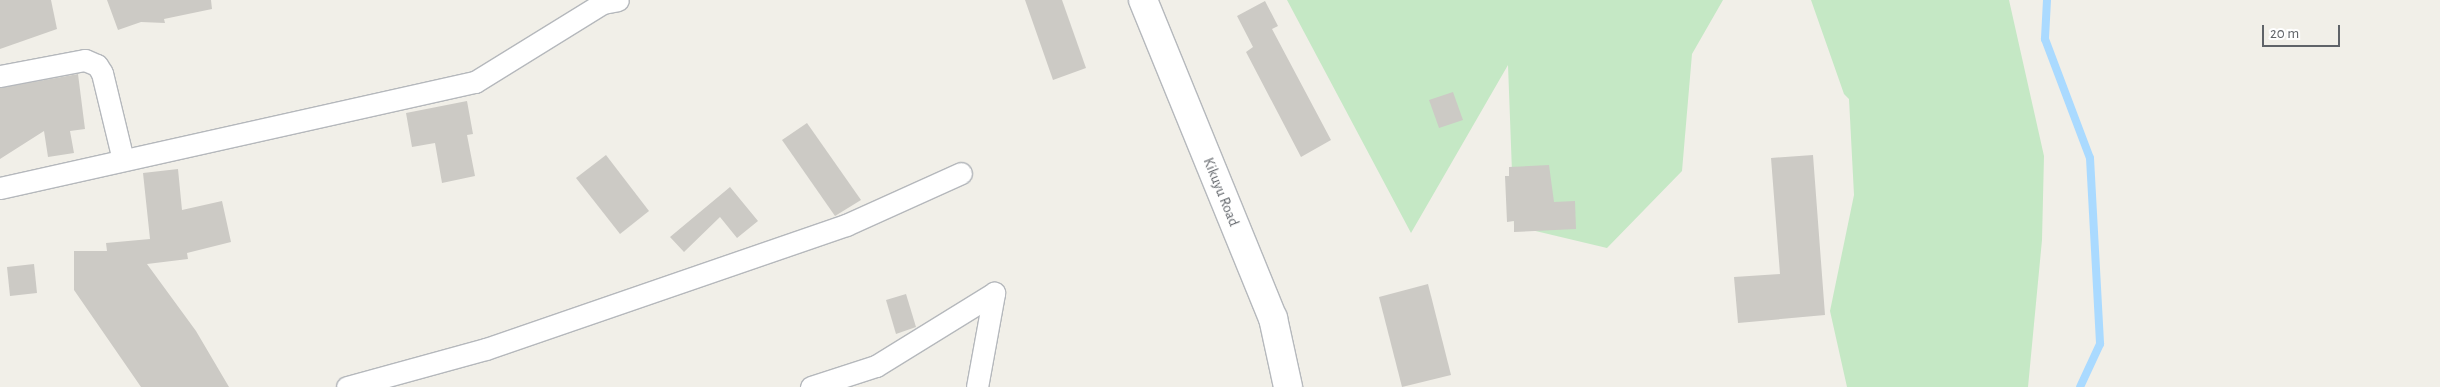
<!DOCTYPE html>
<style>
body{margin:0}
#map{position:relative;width:2440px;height:387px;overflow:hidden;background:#f1efe8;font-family:"Alegreya Sans",sans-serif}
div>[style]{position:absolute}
.green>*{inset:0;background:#c5e8c5}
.stream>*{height:8px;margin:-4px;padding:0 4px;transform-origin:4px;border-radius:4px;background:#aadaff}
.building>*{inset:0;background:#cccac5}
.roads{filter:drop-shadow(1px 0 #b5b8bc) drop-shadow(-1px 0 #b5b8bc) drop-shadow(0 1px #b5b8bc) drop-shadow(0 -1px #b5b8bc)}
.minor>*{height:21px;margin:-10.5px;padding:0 10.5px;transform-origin:10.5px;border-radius:10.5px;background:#fff}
.secondary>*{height:28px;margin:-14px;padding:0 14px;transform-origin:14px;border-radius:14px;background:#fff}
span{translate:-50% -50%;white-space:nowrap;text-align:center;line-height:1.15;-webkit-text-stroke:4px #fff;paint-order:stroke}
.street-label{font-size:15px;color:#5f6368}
.scale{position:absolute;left:2262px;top:25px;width:78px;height:22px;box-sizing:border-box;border:2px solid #5f6368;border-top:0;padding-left:6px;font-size:15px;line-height:18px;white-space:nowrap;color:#5f6368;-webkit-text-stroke:4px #fff;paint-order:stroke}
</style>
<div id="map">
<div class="green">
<i style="clip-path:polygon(1287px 0,1723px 0,1692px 54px,1682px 171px,1607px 248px,1514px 226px,1508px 65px,1411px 233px)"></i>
<i style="clip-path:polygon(1811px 0,2009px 0,2044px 156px,2042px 240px,2028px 387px,1847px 387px,1830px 311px,1854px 195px,1849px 99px,1844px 94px)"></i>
</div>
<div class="stream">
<i style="left:2047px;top:0;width:39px;rotate:93deg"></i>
<i style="left:2045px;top:39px;width:127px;rotate:69.3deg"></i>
<i style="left:2090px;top:158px;width:186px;rotate:86.9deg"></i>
<i style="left:2100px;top:344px;width:47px;rotate:114.9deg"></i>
</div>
<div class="building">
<i style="clip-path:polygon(0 0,51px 0,57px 29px,0 49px)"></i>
<i style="clip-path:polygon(107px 0,211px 0,212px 9px,164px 19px,165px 23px,141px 22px,118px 30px)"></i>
<i style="clip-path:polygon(1025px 0,1062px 0,1086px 68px,1053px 80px)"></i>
<i style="clip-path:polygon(1265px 1px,1278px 26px,1272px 29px,1331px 140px,1301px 157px,1246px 52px,1253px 47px,1237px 16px)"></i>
<i style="clip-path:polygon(78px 74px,85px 129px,70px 131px,74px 153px,48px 157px,44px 131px,0 159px,0 88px)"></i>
<i style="clip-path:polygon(1453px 92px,1463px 120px,1439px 128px,1429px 100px)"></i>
<i style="clip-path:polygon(467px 101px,473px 134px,467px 135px,475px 176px,442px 183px,435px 143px,412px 147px,406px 113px)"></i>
<i style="clip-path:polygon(807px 123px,861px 200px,835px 216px,782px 140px)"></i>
<i style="clip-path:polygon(606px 155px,649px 211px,620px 234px,576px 178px)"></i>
<i style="clip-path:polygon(1813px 155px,1825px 315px,1738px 323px,1734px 277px,1780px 274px,1771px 158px)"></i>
<i style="clip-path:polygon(1549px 165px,1554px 202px,1575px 201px,1576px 229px,1514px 232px,1514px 221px,1507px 222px,1505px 176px,1509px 176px,1509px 167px)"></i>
<i style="clip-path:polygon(178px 169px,182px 210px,222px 201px,231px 242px,187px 253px,188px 259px,147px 264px,196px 331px,229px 387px,141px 387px,74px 290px,74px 251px,107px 251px,106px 243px,150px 239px,143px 173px)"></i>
<i style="clip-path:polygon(730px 187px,758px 221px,737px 238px,720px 217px,684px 252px,670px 237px)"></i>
<i style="clip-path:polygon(34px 264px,37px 293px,10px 296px,7px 267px)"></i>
<i style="clip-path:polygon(1428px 284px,1451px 375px,1402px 387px,1379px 297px)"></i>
<i style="clip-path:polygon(906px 294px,916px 327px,896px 334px,886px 300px)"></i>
</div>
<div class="roads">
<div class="minor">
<i style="left:0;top:76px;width:86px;rotate:-10.7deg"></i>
<i style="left:85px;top:60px;width:13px;rotate:23deg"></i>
<i style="left:97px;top:65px;width:9px;rotate:58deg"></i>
<i style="left:102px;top:73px;width:89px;rotate:76.4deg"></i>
<i style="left:0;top:188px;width:487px;rotate:-12.6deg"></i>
<i style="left:475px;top:82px;width:150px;rotate:-31.7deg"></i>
<i style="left:603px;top:3px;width:15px;rotate:-11deg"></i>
<i style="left:347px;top:387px;width:144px;rotate:-15.3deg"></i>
<i style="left:486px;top:349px;width:381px;rotate:-19deg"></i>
<i style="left:846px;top:225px;width:126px;rotate:-24.3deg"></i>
<i style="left:811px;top:387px;width:68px;rotate:-17.9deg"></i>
<i style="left:876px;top:366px;width:139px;rotate:-31.7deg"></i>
<i style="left:977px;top:387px;width:96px;rotate:-79.7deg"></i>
</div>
<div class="secondary">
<i style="left:1143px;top:0;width:344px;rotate:67.8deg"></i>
<i style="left:1273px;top:318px;width:71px;rotate:77.7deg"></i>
</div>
</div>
<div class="street-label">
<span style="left:1221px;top:192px;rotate:68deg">Kikuyu Road</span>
</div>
<div class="scale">20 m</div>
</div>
